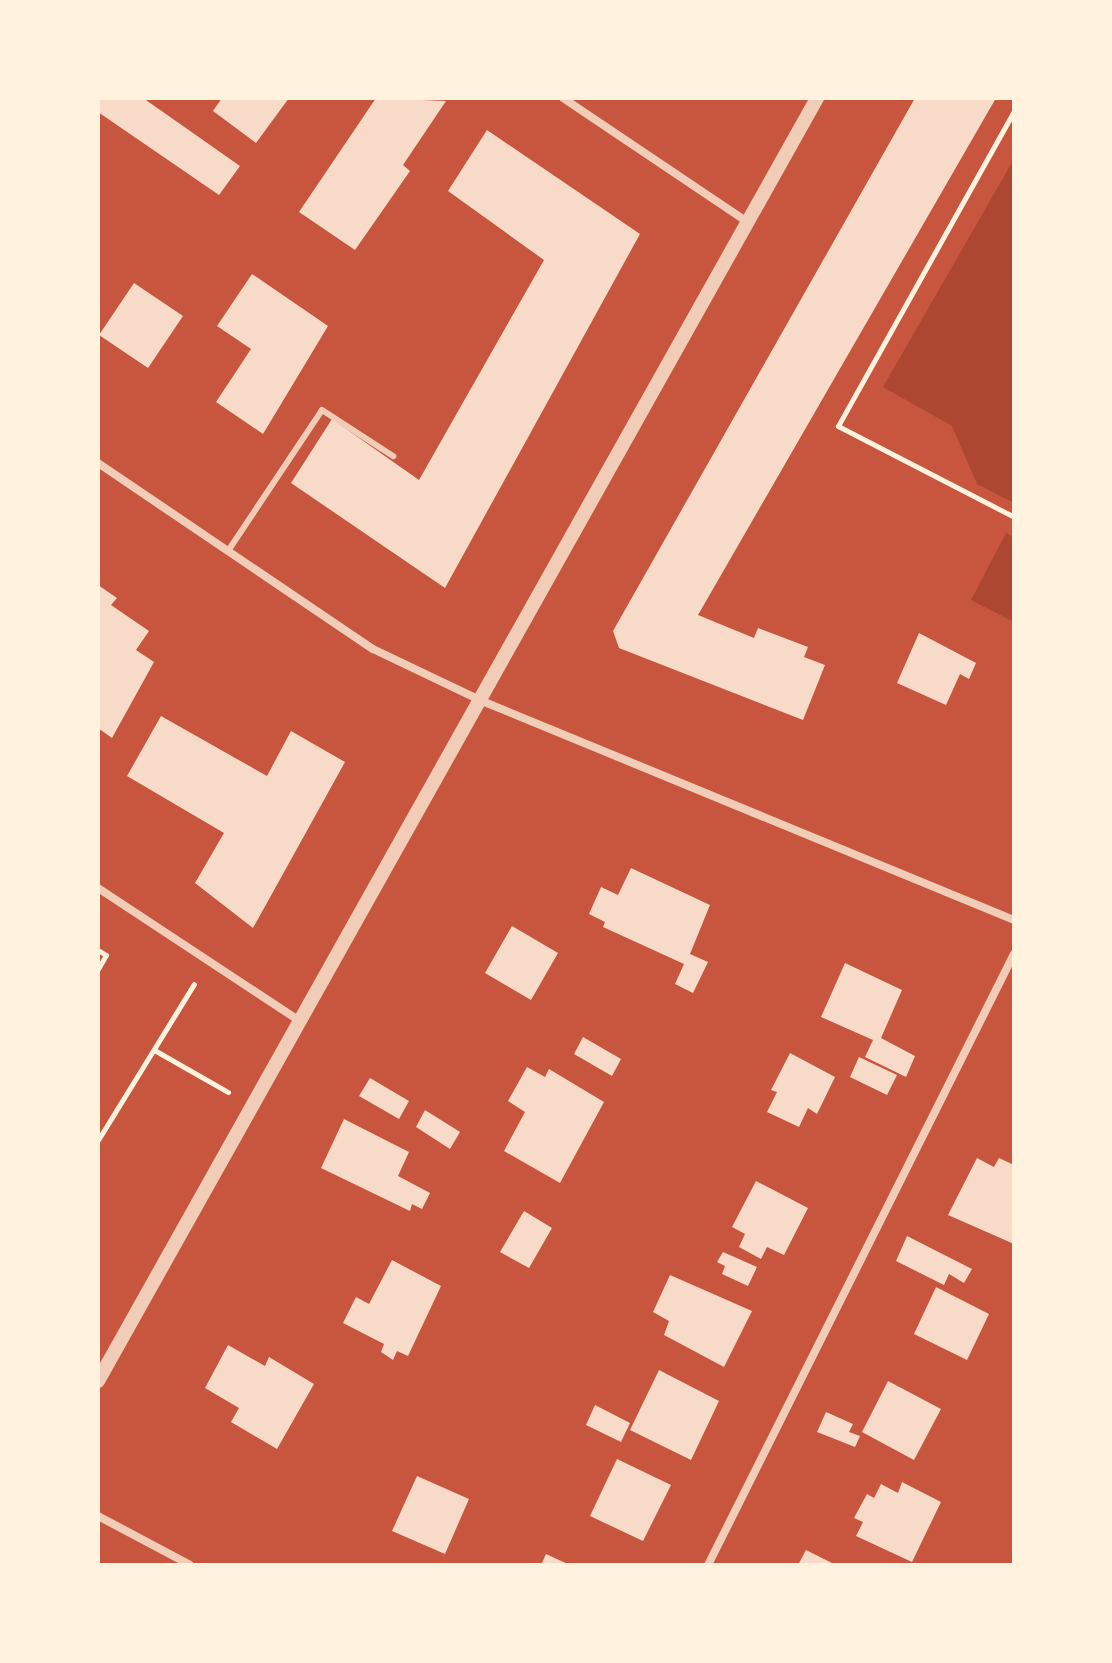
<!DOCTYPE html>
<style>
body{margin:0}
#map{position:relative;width:1112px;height:1663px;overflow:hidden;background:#c8553d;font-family:"Golos Text",sans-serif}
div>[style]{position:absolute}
.green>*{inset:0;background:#ae4732}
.building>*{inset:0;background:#f7dbc8}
.path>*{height:5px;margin:-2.5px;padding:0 2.5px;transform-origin:2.5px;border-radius:2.5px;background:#fff3e0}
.service>*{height:6px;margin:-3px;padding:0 3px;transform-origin:3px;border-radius:3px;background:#f1ccb7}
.minor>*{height:8px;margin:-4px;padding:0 4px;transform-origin:4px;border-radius:4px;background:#f1ccb7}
.tertiary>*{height:14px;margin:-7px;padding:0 7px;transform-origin:7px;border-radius:7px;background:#f1ccb7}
span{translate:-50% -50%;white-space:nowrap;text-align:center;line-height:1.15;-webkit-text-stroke:6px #fff3e0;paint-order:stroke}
.frame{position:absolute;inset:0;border:100px solid #fff3e0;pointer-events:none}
</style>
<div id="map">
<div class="green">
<i style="clip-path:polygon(1014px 159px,1014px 503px,977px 484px,952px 426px,883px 387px)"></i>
<i style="clip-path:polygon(1006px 533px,1014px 537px,1014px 622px,971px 600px)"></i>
</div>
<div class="building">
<i style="clip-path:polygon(98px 98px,143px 98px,240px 166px,219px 195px,98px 112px)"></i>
<i style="clip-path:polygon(222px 98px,289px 98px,256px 143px,213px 111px)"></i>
<i style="clip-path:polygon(376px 98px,446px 101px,403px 165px,410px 171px,355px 250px,299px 212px)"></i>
<i style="clip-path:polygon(915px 98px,996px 98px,698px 615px,754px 638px,758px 628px,808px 647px,804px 657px,825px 665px,803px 720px,619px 648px,613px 631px)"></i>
<i style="clip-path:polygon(487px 130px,640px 234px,445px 588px,291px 483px,332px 419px,419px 480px,544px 260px,448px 191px)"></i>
<i style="clip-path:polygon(252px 274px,328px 326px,263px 434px,216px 402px,251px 349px,217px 326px)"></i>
<i style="clip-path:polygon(134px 283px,183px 316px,148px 368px,99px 335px)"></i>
<i style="clip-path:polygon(98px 585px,117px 598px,111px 605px,149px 631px,136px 650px,154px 662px,112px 738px,98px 728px)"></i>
<i style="clip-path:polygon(919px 633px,976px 663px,969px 679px,960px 674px,946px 705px,897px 683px)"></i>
<i style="clip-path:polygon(161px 716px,267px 776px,291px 731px,345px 762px,253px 928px,195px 883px,224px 833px,127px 776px)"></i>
<i style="clip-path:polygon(631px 868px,710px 905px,690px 954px,708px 962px,693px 993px,675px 984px,684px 964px,603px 927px,605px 922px,589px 914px,601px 887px,618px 895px)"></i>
<i style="clip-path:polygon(512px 926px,558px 953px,531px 1000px,485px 973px)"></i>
<i style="clip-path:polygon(845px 963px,902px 990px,881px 1038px,915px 1056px,906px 1077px,865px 1057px,873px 1040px,821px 1017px)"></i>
<i style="clip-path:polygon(583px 1037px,621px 1059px,612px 1076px,574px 1054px)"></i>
<i style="clip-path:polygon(790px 1053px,835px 1077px,817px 1114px,808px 1108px,799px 1127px,767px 1112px,777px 1092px,771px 1090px)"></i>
<i style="clip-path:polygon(859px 1057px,897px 1075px,887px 1095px,850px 1077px)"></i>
<i style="clip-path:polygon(527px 1067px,545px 1077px,549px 1069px,604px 1102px,560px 1183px,504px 1151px,525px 1112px,508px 1101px)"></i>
<i style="clip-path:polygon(370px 1078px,409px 1101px,399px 1119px,359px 1096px)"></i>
<i style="clip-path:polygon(425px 1110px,460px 1132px,450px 1149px,416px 1127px)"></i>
<i style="clip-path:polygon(344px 1119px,409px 1152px,398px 1176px,430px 1193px,422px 1209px,412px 1204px,410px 1211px,321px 1168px)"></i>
<i style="clip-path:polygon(977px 1158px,994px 1167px,999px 1158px,1014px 1165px,1014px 1244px,948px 1215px)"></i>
<i style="clip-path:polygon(756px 1181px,808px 1208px,784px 1255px,767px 1247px,761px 1259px,739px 1247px,745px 1234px,732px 1227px)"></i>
<i style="clip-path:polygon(524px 1211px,552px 1228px,529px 1268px,500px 1252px)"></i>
<i style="clip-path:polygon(907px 1236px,972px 1269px,964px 1283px,949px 1274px,944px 1285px,896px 1261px)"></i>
<i style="clip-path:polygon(723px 1252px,757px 1267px,748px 1286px,722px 1274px,725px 1266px,717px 1262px)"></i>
<i style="clip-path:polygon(392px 1260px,441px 1286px,408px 1356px,397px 1351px,393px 1360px,381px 1352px,384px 1344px,343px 1323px,356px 1297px,369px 1304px)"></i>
<i style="clip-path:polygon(670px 1275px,752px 1311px,724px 1367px,664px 1335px,669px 1321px,653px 1312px)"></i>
<i style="clip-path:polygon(936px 1287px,989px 1314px,967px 1360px,914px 1334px)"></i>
<i style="clip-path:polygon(228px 1345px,265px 1366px,269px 1357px,314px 1384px,277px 1449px,231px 1422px,239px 1408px,205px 1388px)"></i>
<i style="clip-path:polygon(659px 1370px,719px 1401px,691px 1460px,630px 1430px)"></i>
<i style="clip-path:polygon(888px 1381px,941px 1409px,914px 1460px,862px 1432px)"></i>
<i style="clip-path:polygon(595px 1405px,630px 1423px,621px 1442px,586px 1425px)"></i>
<i style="clip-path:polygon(826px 1412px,853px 1424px,849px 1432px,860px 1436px,855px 1447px,817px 1432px)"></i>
<i style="clip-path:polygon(617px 1459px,671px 1485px,643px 1541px,590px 1516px)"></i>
<i style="clip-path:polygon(417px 1476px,469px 1499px,445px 1554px,392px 1531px)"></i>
<i style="clip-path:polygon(902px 1482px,941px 1502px,912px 1562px,856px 1536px,863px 1522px,854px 1518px,867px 1494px,874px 1498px,881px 1484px,898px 1493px)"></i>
<i style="clip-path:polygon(806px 1550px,836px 1565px,798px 1565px)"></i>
<i style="clip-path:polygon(546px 1554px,570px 1565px,541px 1565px)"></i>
</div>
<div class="path">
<i style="left:1014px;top:111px;width:361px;rotate:119.2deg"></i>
<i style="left:838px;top:426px;width:198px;rotate:27.3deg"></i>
<i style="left:98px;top:950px;width:9px;rotate:32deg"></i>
<i style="left:106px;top:955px;width:16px;rotate:120deg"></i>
<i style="left:156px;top:1051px;width:83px;rotate:29.7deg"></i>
<i style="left:98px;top:1140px;width:183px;rotate:-58.4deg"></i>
</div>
<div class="service">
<i style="left:228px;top:551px;width:169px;rotate:-56.3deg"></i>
<i style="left:322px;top:410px;width:85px;rotate:32.9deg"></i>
</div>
<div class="minor">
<i style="left:563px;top:98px;width:220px;rotate:33.9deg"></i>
<i style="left:98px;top:463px;width:332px;rotate:34.1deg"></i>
<i style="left:373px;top:649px;width:121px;rotate:25.5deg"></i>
<i style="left:482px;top:701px;width:575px;rotate:22.37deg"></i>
<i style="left:98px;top:888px;width:243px;rotate:33.4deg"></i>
<i style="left:98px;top:1516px;width:104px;rotate:28deg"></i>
<i style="left:708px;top:1565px;width:683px;rotate:-63.4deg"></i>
</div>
<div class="tertiary">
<i style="left:98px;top:1381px;width:1471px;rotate:-60.73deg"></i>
</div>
<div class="frame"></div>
</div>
